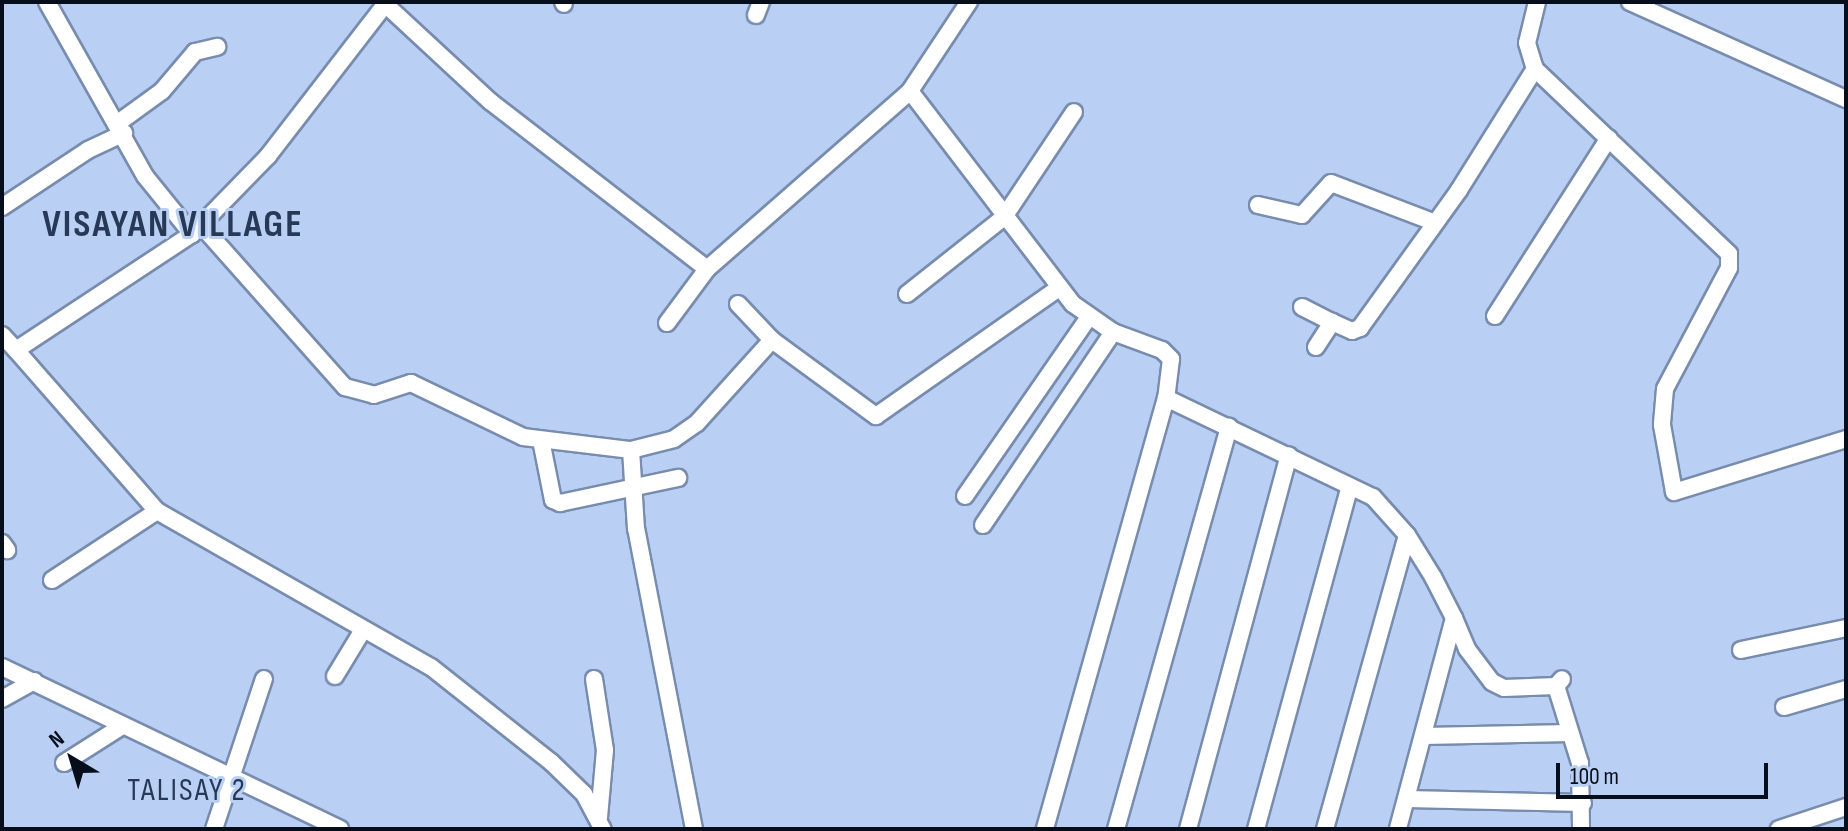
<!DOCTYPE html>
<style>
body{margin:0}
#map{position:relative;width:1848px;height:831px;overflow:hidden;background:#b9d0f4;font-family:"Sofia Sans Condensed",sans-serif}
div>[style]{position:absolute}
.roads{filter:drop-shadow(2px 0 #788cae) drop-shadow(-2px 0 #788cae) drop-shadow(0 2px #788cae) drop-shadow(0 -2px #788cae)}
.minor>*{height:16px;margin:-8px;padding:0 8px;transform-origin:8px;border-radius:8px;background:#fff}
span{translate:-50% -50%;white-space:nowrap;text-align:center;line-height:1.15;-webkit-text-stroke:6px #b9d0f4;paint-order:stroke}
.neighbourhood-label{font-size:32px;color:#283957;letter-spacing:2px}
.district-label{font-size:38px;color:#283957;font-weight:700;letter-spacing:2px}
.frame{position:absolute;inset:0;border:4px solid #070e1b;pointer-events:none}
.north{position:absolute;left:32px;top:719px;width:80px;height:80px;-webkit-text-stroke:6px #b9d0f4;paint-order:stroke;rotate:322deg;font-size:22px;font-weight:700;line-height:32px;text-align:center;color:#070e1b}
.north::after{content:'';display:block;margin:auto;width:28px;height:36px;background:#070e1b;clip-path:polygon(50% 0,100% 100%,50% 72%,0 100%)}
.scale{position:absolute;left:1556px;top:763px;width:212px;height:36px;box-sizing:border-box;border:4px solid #070e1b;border-top:0;padding-left:10px;font-size:24px;line-height:28px;white-space:nowrap;color:#070e1b;-webkit-text-stroke:6px #b9d0f4;paint-order:stroke}
</style>
<div id="map">
<div class="roads">
<div class="minor">
<i style="left:47px;top:2px;width:200px;rotate:60.6deg"></i>
<i style="left:145px;top:176px;width:75px;rotate:51deg"></i>
<i style="left:563px;top:2px;width:2px;rotate:63deg"></i>
<i style="left:1537px;top:2px;width:42px;rotate:103.7deg"></i>
<i style="left:1527px;top:43px;width:27px;rotate:73deg"></i>
<i style="left:1535px;top:69px;width:268px;rotate:43.6deg"></i>
<i style="left:1729px;top:254px;width:14px;rotate:90deg"></i>
<i style="left:1729px;top:268px;width:137px;rotate:117.9deg"></i>
<i style="left:1665px;top:389px;width:36px;rotate:95deg"></i>
<i style="left:1662px;top:425px;width:68px;rotate:79.8deg"></i>
<i style="left:1674px;top:492px;width:180px;rotate:-17.1deg"></i>
<i style="left:1630px;top:2px;width:237px;rotate:24.2deg"></i>
<i style="left:385px;top:4px;width:144px;rotate:42.8deg"></i>
<i style="left:491px;top:102px;width:273px;rotate:37.7deg"></i>
<i style="left:756px;top:15px;width:14px;rotate:-69deg"></i>
<i style="left:910px;top:91px;width:268px;rotate:52.6deg"></i>
<i style="left:1073px;top:304px;width:49px;rotate:35deg"></i>
<i style="left:1113px;top:332px;width:52px;rotate:20.2deg"></i>
<i style="left:1162px;top:350px;width:13px;rotate:45deg"></i>
<i style="left:1171px;top:359px;width:39px;rotate:97deg"></i>
<i style="left:1166px;top:398px;width:448px;rotate:105.7deg"></i>
<i style="left:118px;top:123px;width:54px;rotate:-36deg"></i>
<i style="left:162px;top:91px;width:51px;rotate:-49.8deg"></i>
<i style="left:195px;top:52px;width:23px;rotate:-13deg"></i>
<i style="left:1258px;top:205px;width:45px;rotate:12.8deg"></i>
<i style="left:1302px;top:215px;width:43px;rotate:-47.8deg"></i>
<i style="left:1331px;top:183px;width:109px;rotate:20.9deg"></i>
<i style="left:2px;top:207px;width:103px;rotate:-33.5deg"></i>
<i style="left:88px;top:150px;width:40px;rotate:-25deg"></i>
<i style="left:201px;top:225px;width:217px;rotate:48.4deg"></i>
<i style="left:345px;top:387px;width:30px;rotate:15deg"></i>
<i style="left:374px;top:395px;width:39px;rotate:-18deg"></i>
<i style="left:411px;top:383px;width:124px;rotate:25.7deg"></i>
<i style="left:523px;top:437px;width:109px;rotate:6.9deg"></i>
<i style="left:907px;top:294px;width:124px;rotate:-38.4deg"></i>
<i style="left:1004px;top:217px;width:126px;rotate:-56.3deg"></i>
<i style="left:738px;top:304px;width:50px;rotate:46.6deg"></i>
<i style="left:772px;top:340px;width:129px;rotate:36.2deg"></i>
<i style="left:876px;top:416px;width:223px;rotate:-35deg"></i>
<i style="left:1302px;top:307px;width:34px;rotate:27deg"></i>
<i style="left:1495px;top:316px;width:211px;rotate:-57.4deg"></i>
<i style="left:667px;top:323px;width:67px;rotate:-53.5deg"></i>
<i style="left:707px;top:269px;width:270px;rotate:-41.2deg"></i>
<i style="left:910px;top:91px;width:107px;rotate:-56.5deg"></i>
<i style="left:2px;top:335px;width:21px;rotate:47deg"></i>
<i style="left:16px;top:350px;width:211px;rotate:-33.4deg"></i>
<i style="left:192px;top:234px;width:109px;rotate:-45.7deg"></i>
<i style="left:268px;top:156px;width:195px;rotate:-52.3deg"></i>
<i style="left:1316px;top:347px;width:30px;rotate:-57deg"></i>
<i style="left:1332px;top:322px;width:22px;rotate:24deg"></i>
<i style="left:1352px;top:331px;width:9px;rotate:-21deg"></i>
<i style="left:1360px;top:328px;width:170px;rotate:-54.3deg"></i>
<i style="left:1459px;top:190px;width:143px;rotate:-57.9deg"></i>
<i style="left:16px;top:350px;width:214px;rotate:48.8deg"></i>
<i style="left:157px;top:511px;width:315px;rotate:29.7deg"></i>
<i style="left:431px;top:667px;width:153px;rotate:38.4deg"></i>
<i style="left:551px;top:762px;width:46px;rotate:44.1deg"></i>
<i style="left:584px;top:794px;width:40px;rotate:62deg"></i>
<i style="left:1166px;top:398px;width:229px;rotate:25.6deg"></i>
<i style="left:1373px;top:497px;width:51px;rotate:48.2deg"></i>
<i style="left:1407px;top:535px;width:49px;rotate:58.2deg"></i>
<i style="left:1433px;top:577px;width:46px;rotate:62.9deg"></i>
<i style="left:1454px;top:618px;width:218px;rotate:104.9deg"></i>
<i style="left:541px;top:440px;width:61px;rotate:78.7deg"></i>
<i style="left:553px;top:500px;width:8px;rotate:23deg"></i>
<i style="left:560px;top:503px;width:121px;rotate:-12deg"></i>
<i style="left:965px;top:496px;width:218px;rotate:-55.3deg"></i>
<i style="left:983px;top:525px;width:233px;rotate:-56deg"></i>
<i style="left:2px;top:543px;width:9px;rotate:54deg"></i>
<i style="left:52px;top:580px;width:126px;rotate:-33.3deg"></i>
<i style="left:1454px;top:618px;width:34px;rotate:67deg"></i>
<i style="left:1467px;top:649px;width:41px;rotate:52.9deg"></i>
<i style="left:1492px;top:682px;width:13px;rotate:27deg"></i>
<i style="left:1504px;top:688px;width:52px;rotate:-2.2deg"></i>
<i style="left:1556px;top:686px;width:9px;rotate:-49deg"></i>
<i style="left:1741px;top:650px;width:107px;rotate:-11.8deg"></i>
<i style="left:2px;top:667px;width:375px;rotate:25.6deg"></i>
<i style="left:335px;top:676px;width:54px;rotate:-58.7deg"></i>
<i style="left:594px;top:679px;width:72px;rotate:81.2deg"></i>
<i style="left:605px;top:750px;width:67px;rotate:95.1deg"></i>
<i style="left:1556px;top:686px;width:81px;rotate:72.7deg"></i>
<i style="left:1580px;top:763px;width:66px;rotate:89.1deg"></i>
<i style="left:2px;top:699px;width:37px;rotate:-29deg"></i>
<i style="left:1784px;top:707px;width:65px;rotate:-16.2deg"></i>
<i style="left:1424px;top:736px;width:146px;rotate:-1.2deg"></i>
<i style="left:64px;top:763px;width:69px;rotate:-32.5deg"></i>
<i style="left:1407px;top:799px;width:176px;rotate:1.3deg"></i>
<i style="left:214px;top:829px;width:158px;rotate:-71.6deg"></i>
<i style="left:694px;top:829px;width:306px;rotate:-100.9deg"></i>
<i style="left:636px;top:529px;width:79px;rotate:-93.6deg"></i>
<i style="left:631px;top:450px;width:44px;rotate:-14.3deg"></i>
<i style="left:674px;top:439px;width:28px;rotate:-35deg"></i>
<i style="left:697px;top:423px;width:112px;rotate:-47.9deg"></i>
<i style="left:1116px;top:829px;width:418px;rotate:-74.3deg"></i>
<i style="left:1188px;top:829px;width:387px;rotate:-74.9deg"></i>
<i style="left:1256px;top:829px;width:353px;rotate:-74.7deg"></i>
<i style="left:1325px;top:829px;width:305px;rotate:-74.4deg"></i>
<i style="left:1779px;top:829px;width:71px;rotate:-18.2deg"></i>
</div>
</div>
<div class="neighbourhood-label">
<span style="left:187px;top:791px">TALISAY 2</span>
</div>
<div class="district-label">
<span style="left:173px;top:225px">VISAYAN VILLAGE</span>
</div>
<div class="frame"></div>
<div class="north">N</div>
<div class="scale">100 m</div>
</div>
